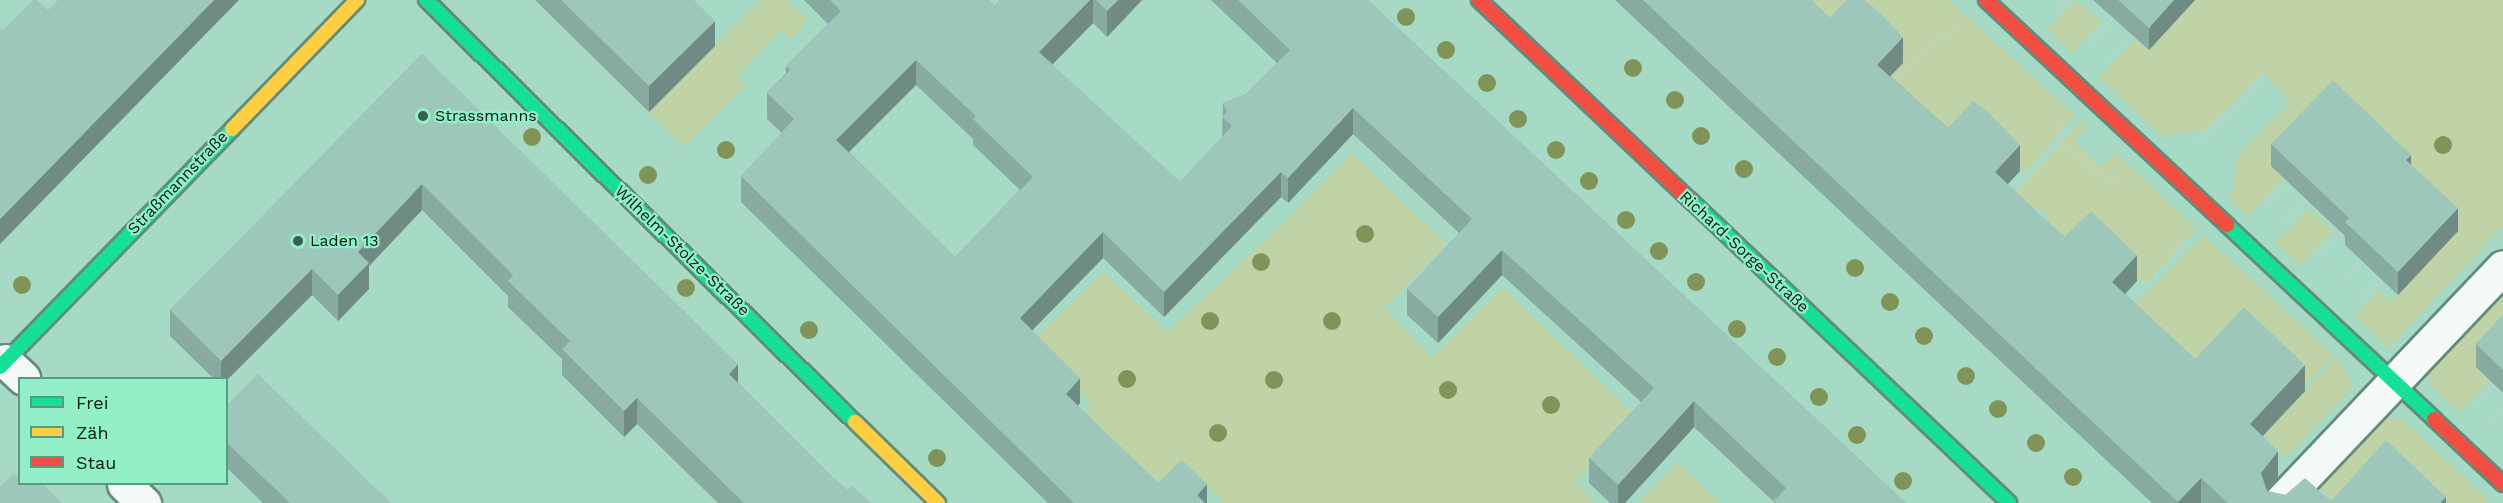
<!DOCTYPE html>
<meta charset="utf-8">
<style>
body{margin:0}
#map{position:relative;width:2503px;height:503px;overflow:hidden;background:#a7dac4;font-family:"Work Sans",sans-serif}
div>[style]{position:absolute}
.green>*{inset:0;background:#bfd3a6}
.path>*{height:4px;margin-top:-2px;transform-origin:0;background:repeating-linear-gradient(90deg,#c1d2cb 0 1.5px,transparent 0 6px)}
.roads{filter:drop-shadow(2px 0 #648a7b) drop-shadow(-2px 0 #648a7b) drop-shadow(0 2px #648a7b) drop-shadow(0 -2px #648a7b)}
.street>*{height:33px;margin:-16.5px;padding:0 16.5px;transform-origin:16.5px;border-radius:16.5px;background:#f2f9f6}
.fast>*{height:14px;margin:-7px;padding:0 7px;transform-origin:7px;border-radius:7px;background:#16e098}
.slow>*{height:14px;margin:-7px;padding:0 7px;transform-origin:7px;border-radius:7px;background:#ffcf43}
.jam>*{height:14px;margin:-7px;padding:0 7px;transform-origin:7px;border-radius:7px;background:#f24e42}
.trees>*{width:18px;height:18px;margin:-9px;border-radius:50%;background:#809459}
.wall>*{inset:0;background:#88aba1}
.shaded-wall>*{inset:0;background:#6f8b83}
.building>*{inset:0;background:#9ec7bb}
.dots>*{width:16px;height:16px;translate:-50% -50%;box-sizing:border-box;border:3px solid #92efc7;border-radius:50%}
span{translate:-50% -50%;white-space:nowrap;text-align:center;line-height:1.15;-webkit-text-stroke:4.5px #92efc7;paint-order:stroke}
.poi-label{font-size:16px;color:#001d12}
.left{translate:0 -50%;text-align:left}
.street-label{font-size:16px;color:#001d12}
.legend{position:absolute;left:18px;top:377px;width:210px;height:108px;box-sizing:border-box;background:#92efc7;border:2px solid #589b7f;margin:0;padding:8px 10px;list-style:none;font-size:18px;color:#001d12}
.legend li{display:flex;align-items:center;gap:12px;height:30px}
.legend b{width:30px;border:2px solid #589b7f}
</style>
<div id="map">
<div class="green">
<i style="clip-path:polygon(761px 0,787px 0,808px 21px,790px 39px,781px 30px,737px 76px,746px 86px,684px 147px,649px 112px)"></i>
<i style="clip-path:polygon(1784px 0,1949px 0,2075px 116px,2024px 174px,2004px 155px,1948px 153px)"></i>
<i style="clip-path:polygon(2075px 0,2102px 21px,2073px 53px,2047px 29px)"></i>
<i style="clip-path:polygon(2195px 0,2503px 0,2503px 226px,2388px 348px,2354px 316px,2378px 291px,2390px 302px,2458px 231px,2284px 178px,2248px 217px,2231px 201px,2237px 157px,2291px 102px,2263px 73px,2206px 130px,2161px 136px,2099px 77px,2136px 39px,2148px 51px)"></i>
<i style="clip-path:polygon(2081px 121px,2087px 126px,2074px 141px,2100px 167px,2115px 153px,2197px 229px,2144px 284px,2124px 265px,2135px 255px,2116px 236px,2071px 252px,2040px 225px,2049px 215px,2038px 207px,2030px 215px,2012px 197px)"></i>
<i style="clip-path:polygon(1352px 153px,1446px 244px,1385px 309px,1432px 358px,1503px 287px,1636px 417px,1576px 482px,1596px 503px,1224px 503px,1187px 465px,1156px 493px,1079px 420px,1092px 405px,1030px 343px,1104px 272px,1167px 332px,1284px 223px)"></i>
<i style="clip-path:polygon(2309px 208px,2333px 232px,2300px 266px,2275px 242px)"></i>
<i style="clip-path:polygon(2203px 235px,2334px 355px,2303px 388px,2195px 384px,2123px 317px)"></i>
<i style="clip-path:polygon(2503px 295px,2503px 338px,2476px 367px,2490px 380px,2459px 412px,2431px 386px,2428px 374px)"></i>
<i style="clip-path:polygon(2336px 358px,2349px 375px,2351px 384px,2347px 393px,2286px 457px,2264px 435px)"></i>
<i style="clip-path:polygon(2393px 417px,2404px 421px,2491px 503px,2335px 503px,2319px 487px,2382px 420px)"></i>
<i style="clip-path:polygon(1677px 463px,1721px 503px,1638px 503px)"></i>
</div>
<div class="path">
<i style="left:2058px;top:10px;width:14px;rotate:-45deg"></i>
<i style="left:2091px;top:42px;width:32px;rotate:-49deg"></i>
<i style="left:2110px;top:60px;width:33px;rotate:-47deg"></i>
<i style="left:1894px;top:85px;width:70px;rotate:-46.7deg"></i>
<i style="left:1942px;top:34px;width:16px;rotate:-15deg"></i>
<i style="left:2060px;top:126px;width:15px;rotate:98deg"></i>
<i style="left:2058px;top:141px;width:66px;rotate:38.3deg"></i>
<i style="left:2110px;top:182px;width:10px;rotate:11deg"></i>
<i style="left:2198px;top:143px;width:93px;rotate:-44.6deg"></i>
<i style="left:2012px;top:192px;width:83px;rotate:-47.4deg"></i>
<i style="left:2264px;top:204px;width:33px;rotate:-47deg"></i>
<i style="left:2284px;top:223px;width:32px;rotate:-46deg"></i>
<i style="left:2319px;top:256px;width:33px;rotate:-45deg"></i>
<i style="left:2172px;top:259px;width:21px;rotate:-67deg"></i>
<i style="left:2345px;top:280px;width:25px;rotate:-45deg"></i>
<i style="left:2363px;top:298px;width:26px;rotate:-47deg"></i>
<i style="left:2130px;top:302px;width:80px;rotate:-45.5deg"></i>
<i style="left:2476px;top:403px;width:25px;rotate:-45deg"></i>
<i style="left:2495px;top:419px;width:11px;rotate:-45deg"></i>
</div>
<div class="roads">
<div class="street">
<i style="left:5px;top:361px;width:25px;rotate:43deg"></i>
<i style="left:124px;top:484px;width:28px;rotate:44deg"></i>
<i style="left:2279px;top:503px;width:325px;rotate:-46.5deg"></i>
</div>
<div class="fast">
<i style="left:426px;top:0;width:602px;rotate:44.53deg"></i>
<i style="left:1690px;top:200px;width:440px;rotate:43.5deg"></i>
<i style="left:2227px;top:225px;width:284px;rotate:43.1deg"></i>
<i style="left:0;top:367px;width:332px;rotate:-45.7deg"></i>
</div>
<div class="slow">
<i style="left:232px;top:129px;width:180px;rotate:-45.9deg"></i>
<i style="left:855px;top:422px;width:116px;rotate:44.3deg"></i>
</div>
<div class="jam">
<i style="left:1479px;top:0;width:291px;rotate:43.5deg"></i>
<i style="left:1986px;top:0;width:330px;rotate:43deg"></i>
<i style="left:2434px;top:419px;width:95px;rotate:43.3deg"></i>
</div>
</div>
<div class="trees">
<i style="left:1406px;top:17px"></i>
<i style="left:1446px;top:50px"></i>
<i style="left:1633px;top:68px"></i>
<i style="left:1487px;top:83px"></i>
<i style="left:1675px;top:100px"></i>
<i style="left:1518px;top:119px"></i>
<i style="left:1701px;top:136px"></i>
<i style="left:532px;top:137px"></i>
<i style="left:2443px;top:145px"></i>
<i style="left:726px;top:150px"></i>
<i style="left:1556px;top:150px"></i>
<i style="left:1744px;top:169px"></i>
<i style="left:648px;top:175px"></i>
<i style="left:1589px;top:181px"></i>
<i style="left:1626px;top:220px"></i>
<i style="left:1365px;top:234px"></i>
<i style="left:1659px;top:251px"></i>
<i style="left:1261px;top:262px"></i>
<i style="left:1855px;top:268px"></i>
<i style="left:1696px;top:282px"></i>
<i style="left:22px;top:285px"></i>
<i style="left:686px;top:288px"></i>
<i style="left:1890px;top:302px"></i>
<i style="left:1210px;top:321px"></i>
<i style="left:1332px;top:321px"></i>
<i style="left:1737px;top:329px"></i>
<i style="left:809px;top:330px"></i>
<i style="left:1924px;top:336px"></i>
<i style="left:1777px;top:357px"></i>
<i style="left:1966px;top:376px"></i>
<i style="left:1127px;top:379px"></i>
<i style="left:1274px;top:380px"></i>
<i style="left:1448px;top:390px"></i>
<i style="left:1819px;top:397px"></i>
<i style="left:1551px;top:405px"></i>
<i style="left:1998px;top:409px"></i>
<i style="left:1218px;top:433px"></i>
<i style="left:1857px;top:435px"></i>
<i style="left:2036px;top:443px"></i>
<i style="left:937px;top:458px"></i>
<i style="left:2073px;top:477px"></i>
<i style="left:1903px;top:481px"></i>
</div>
<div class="wall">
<i style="clip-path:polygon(535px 0,694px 0,715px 46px,649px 112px)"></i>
<i style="clip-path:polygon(evenodd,804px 0,989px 0,995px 6px,1000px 0,1142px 0,1107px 37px,1093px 23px,1052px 65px,1180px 182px,1222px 137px,1223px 103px,1246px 94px,1277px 63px,1211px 0,1368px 0,1906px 503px,1774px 503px,1774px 502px,1694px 427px,1625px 503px,1610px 503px,1589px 483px,1589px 458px,1641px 402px,1502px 275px,1438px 343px,1407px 315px,1407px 289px,1459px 233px,1353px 134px,1288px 203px,1281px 197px,1164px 317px,1103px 258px,1032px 330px,1080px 403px,1078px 406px,1158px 483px,1207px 503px,1048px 503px,741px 202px,741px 176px,782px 133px,767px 119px,767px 93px,786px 73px,786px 66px,828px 24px,804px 0,916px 85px,973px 139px,973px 145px,1020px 190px,955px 257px,849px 152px,916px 85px)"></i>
<i style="clip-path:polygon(1615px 0,1811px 0,1830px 18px,1903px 63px,1890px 76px,1948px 128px,2020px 171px,2007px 184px,2064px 237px,2137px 281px,2125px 294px,2195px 359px,2305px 391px,2263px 436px,2278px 477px,2267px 491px,2285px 495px,2331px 501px,2446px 503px,2152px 503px)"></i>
<i style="clip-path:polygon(2093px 0,2195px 0,2149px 50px)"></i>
<i style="clip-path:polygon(422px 54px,738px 383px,829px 474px,847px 490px,871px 503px,718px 503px,637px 424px,624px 437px,562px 375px,562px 359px,508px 307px,508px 296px,422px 210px,369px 266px,369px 289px,338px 321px,312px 295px,226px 381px,226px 378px,213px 378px,170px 336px,170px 310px)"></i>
<i style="clip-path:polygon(2271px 144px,2411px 165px,2458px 231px,2398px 295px,2345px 245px,2345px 236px,2271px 166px)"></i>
<i style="clip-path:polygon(2503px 315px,2503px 393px,2476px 367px,2476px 344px)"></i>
<i style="clip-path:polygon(226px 406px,391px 503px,263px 503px,226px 467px)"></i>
</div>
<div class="shaded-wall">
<i style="clip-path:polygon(214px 0,239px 0,0 244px,0 219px)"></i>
<i style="clip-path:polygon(1090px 0,1093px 0,1093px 23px,1039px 78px,1039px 52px)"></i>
<i style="clip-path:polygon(1118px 0,1142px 0,1107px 37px,1107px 11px)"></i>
<i style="clip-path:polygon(2174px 0,2195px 0,2149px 50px,2149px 28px)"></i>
<i style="clip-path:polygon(715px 21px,715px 46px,649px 112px,649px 86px)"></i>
<i style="clip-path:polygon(1903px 37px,1903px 63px,1877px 90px,1877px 65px)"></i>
<i style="clip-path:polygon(916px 60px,916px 85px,836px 165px,836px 140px)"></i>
<i style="clip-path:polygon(1353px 108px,1353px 134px,1288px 203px,1288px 178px)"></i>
<i style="clip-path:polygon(2020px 145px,2020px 171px,1995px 198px,1995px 172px)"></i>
<i style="clip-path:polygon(2411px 155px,2411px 177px,2406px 160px)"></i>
<i style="clip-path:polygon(1281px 172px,1281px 197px,1164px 317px,1164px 292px)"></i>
<i style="clip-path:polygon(422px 184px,422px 210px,369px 266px,369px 289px,338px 321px,338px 295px,358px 252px)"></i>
<i style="clip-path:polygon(2458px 208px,2458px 231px,2398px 295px,2398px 272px)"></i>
<i style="clip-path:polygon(1103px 232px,1103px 258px,1020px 343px,1020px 318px)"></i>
<i style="clip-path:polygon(1502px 250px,1502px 275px,1438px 343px,1438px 317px)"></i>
<i style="clip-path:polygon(2137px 255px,2137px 281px,2112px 308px,2112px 282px)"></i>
<i style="clip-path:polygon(312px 269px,312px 295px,226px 381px,226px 378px,221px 378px,221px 361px)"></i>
<i style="clip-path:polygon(738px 364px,738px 390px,729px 374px)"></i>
<i style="clip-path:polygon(2305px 365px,2305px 391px,2250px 449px,2250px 424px)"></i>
<i style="clip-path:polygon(1080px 378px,1080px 403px,1066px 419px,1066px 394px)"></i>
<i style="clip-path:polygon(637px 398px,637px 424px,624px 437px,624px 411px)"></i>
<i style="clip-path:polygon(1694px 401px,1694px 427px,1625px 503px,1618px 503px,1618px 485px)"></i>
<i style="clip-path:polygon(2278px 451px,2278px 477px,2261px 498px,2261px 473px)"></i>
<i style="clip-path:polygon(2201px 478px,2201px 503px,2178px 503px,2178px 502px)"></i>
<i style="clip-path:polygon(1207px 484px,1207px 503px,1197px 503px,1197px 495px)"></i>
<i style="clip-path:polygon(2446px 497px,2446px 503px,2440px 503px)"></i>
</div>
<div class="building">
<i style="clip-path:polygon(33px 0,37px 0,48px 10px,58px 0,214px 0,0 219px,0 28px,3px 30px)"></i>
<i style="clip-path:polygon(561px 0,694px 0,715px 21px,649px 86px)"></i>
<i style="clip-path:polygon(evenodd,830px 0,989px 0,995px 6px,1000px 0,1090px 0,1039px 52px,1180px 182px,1232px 126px,1222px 117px,1227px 112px,1223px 103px,1246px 94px,1290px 50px,1238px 0,1368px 0,1906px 503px,1777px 503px,1774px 501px,1786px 488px,1694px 401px,1618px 485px,1589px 458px,1654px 388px,1502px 250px,1438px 317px,1407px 289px,1472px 219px,1353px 108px,1288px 178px,1281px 172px,1164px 292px,1103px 232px,1020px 318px,1080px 378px,1066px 394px,1158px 483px,1182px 460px,1207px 484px,1197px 495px,1205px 503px,1074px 503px,741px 176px,794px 119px,767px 93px,790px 70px,786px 66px,841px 11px,830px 0,916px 60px,976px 116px,973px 119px,1033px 177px,955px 257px,836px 140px,916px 60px)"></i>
<i style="clip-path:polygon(1096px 0,1118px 0,1107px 11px)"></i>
<i style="clip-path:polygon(1643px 0,1811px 0,1830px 18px,1846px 0,1865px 0,1883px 16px,1903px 37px,1877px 65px,1948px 128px,1973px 101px,1989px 113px,2020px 145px,1995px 172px,2064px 237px,2091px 211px,2137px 255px,2112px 282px,2195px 359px,2244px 307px,2305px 365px,2250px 424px,2278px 451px,2261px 473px,2267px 491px,2285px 495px,2305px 478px,2331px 501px,2386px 440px,2446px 497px,2440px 503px,2228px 503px,2201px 478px,2178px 502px)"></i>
<i style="clip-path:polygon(2118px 0,2174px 0,2149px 28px)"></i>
<i style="clip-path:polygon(422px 54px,738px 364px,729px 374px,829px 474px,847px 490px,852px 485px,871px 503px,744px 503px,637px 398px,624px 411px,562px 349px,570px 341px,508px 281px,513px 275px,422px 184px,358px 252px,369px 263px,338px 295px,312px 269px,221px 361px,170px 310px)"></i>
<i style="clip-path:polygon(2333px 80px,2411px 155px,2406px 160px,2458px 208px,2398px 272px,2345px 222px,2349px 218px,2271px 144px)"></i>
<i style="clip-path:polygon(2503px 315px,2503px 370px,2476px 344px)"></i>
<i style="clip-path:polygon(258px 374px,391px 503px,290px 503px,226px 442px,226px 406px)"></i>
<i style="clip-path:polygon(14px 473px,20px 478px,20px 483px,42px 483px,62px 503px,0 503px,0 487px)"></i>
</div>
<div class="dots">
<i style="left:423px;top:116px;background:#3a5f50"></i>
<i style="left:298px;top:241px;background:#3a5f50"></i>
</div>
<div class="poi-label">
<span class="left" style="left:435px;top:116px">Strassmanns</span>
<span class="left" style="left:310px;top:241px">Laden 13</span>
</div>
<div class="street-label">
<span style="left:178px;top:183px;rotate:-46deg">Straßmannstraße</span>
<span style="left:682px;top:251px;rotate:44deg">Wilhelm-Stolze-Straße</span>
<span style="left:1744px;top:252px;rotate:43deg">Richard-Sorge-Straße</span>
</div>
<ul class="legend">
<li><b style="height:8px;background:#16e098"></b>Frei</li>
<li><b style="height:8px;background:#ffcf43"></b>Zäh</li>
<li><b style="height:8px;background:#f24e42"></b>Stau</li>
</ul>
</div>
